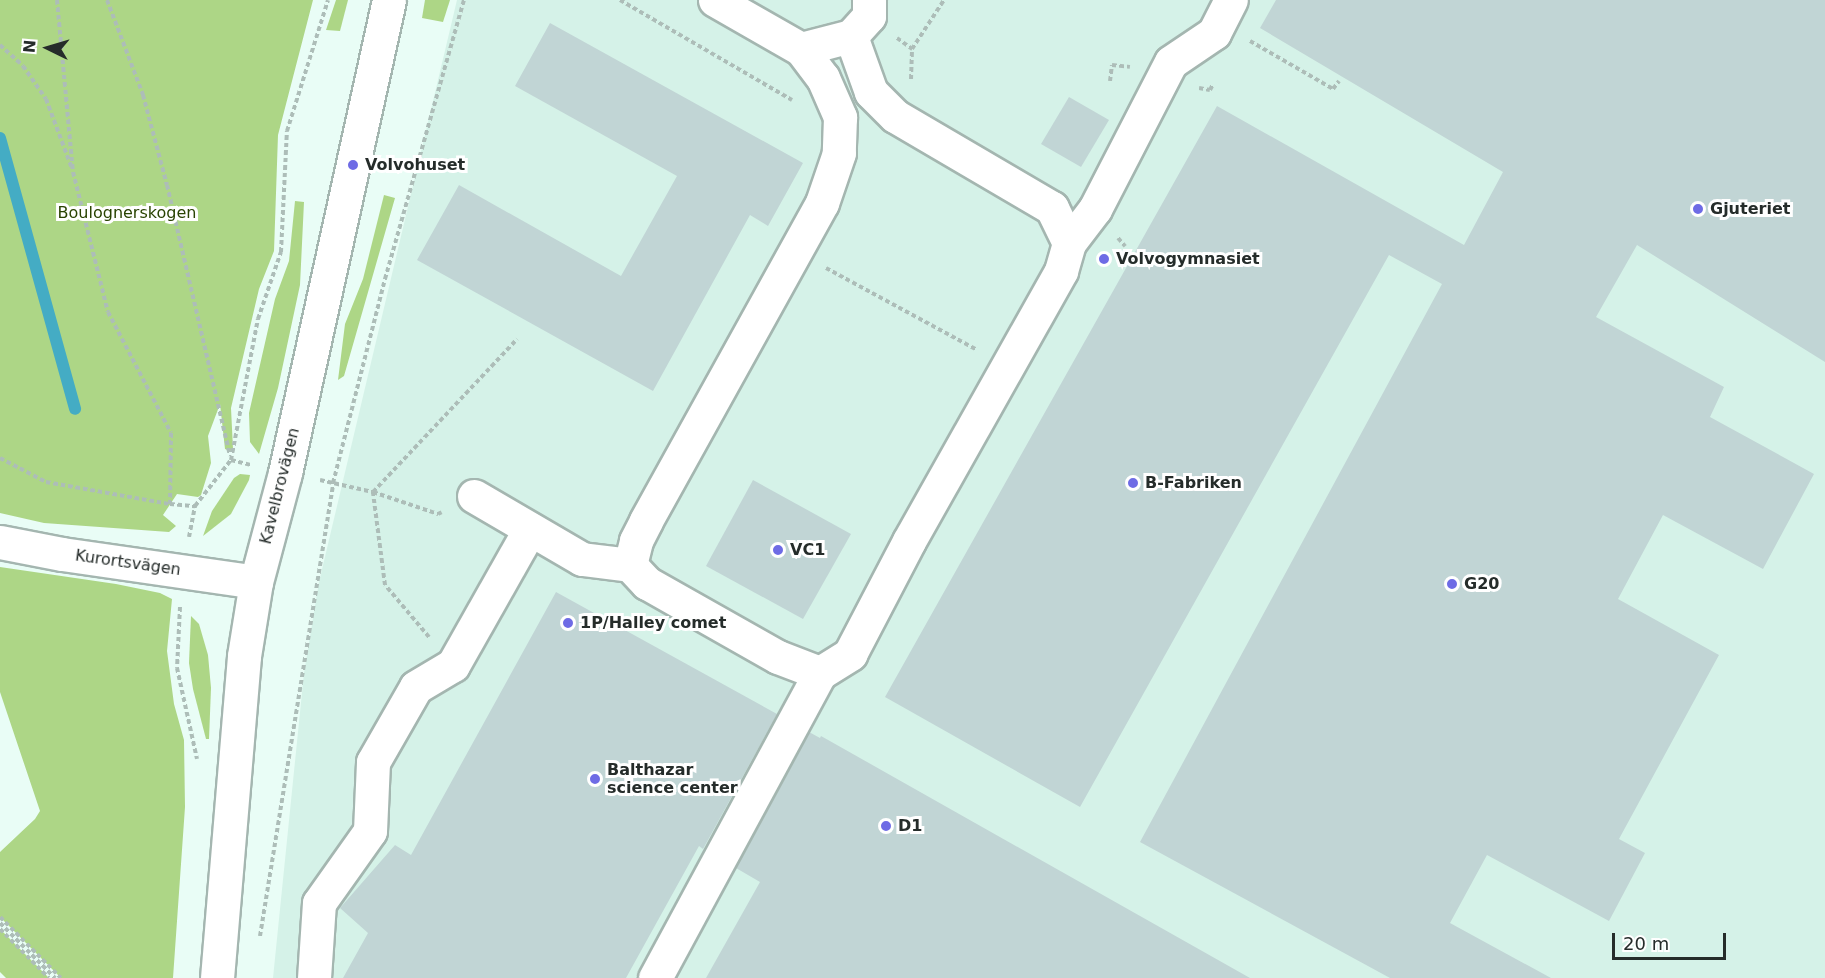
<!DOCTYPE html>
<meta charset="utf-8">
<style>
body{margin:0}
#map{position:relative;width:1825px;height:978px;overflow:hidden;background:#e9fdf6;font-family:"DejaVu Sans",sans-serif}
div>[style]{position:absolute}
.built>*{inset:0;background:#d5f2e8}
.green>*{inset:0;background:#add686}
.stream>*{height:12px;margin:-6px;padding:0 6px;transform-origin:6px;border-radius:6px;background:#44acc4}
.building>*{inset:0;background:#c1d5d5}
.path>*{height:4px;margin-top:-2px;transform-origin:0;background:repeating-linear-gradient(90deg,#adbdb8 0 4.5px,transparent 0 7.5px)}
.roads{filter:drop-shadow(2px 0 #a4b6b0) drop-shadow(-2px 0 #a4b6b0) drop-shadow(0 2px #a4b6b0) drop-shadow(0 -2px #a4b6b0)}
.minor>*{height:33px;margin:-16.5px;padding:0 16.5px;transform-origin:16.5px;border-radius:16.5px;background:#fff}
.major>*{height:33px;margin:-16.5px;padding:0 16.5px;transform-origin:16.5px;border-radius:16.5px;background:#fff}
.dots>*{width:16px;height:16px;translate:-50% -50%;box-sizing:border-box;border:3px solid #fff;border-radius:50%}
span{translate:-50% -50%;white-space:nowrap;text-align:center;line-height:1.15;-webkit-text-stroke:6px #fff;paint-order:stroke}
.poi-label{font-size:16px;color:#252c2a;font-weight:700}
.left{translate:0 -50%;text-align:left}
.park-label{font-size:16px;color:#294302}
.street-label{font-size:16px;color:#252c2a}
.north{position:absolute;left:18px;top:18px;width:60px;height:60px;-webkit-text-stroke:4px #fff;paint-order:stroke;rotate:275deg;font-size:16px;font-weight:700;line-height:24px;text-align:center;color:#252c2a}
.north::after{content:'';display:block;margin:auto;width:21px;height:27px;background:#252c2a;clip-path:polygon(50% 0,100% 100%,50% 72%,0 100%)}
.scale{position:absolute;left:1612px;top:933px;width:114px;height:27px;box-sizing:border-box;border:3px solid #252c2a;border-top:0;padding-left:8px;font-size:18px;line-height:21px;white-space:nowrap;color:#252c2a;-webkit-text-stroke:4px #fff;paint-order:stroke}
</style>
<div id="map">
<div class="built">
<i style="clip-path:polygon(457px 0,1825px 0,1825px 978px,273px 978px,304px 673px,319px 582px)"></i>
</div>
<div class="green">
<i style="clip-path:polygon(0 0,313px 0,278px 135px,274px 251px,259px 289px,231px 408px,233px 449px,230px 451px,225px 449px,220px 404px,208px 436px,211px 463px,201px 495px,198px 497px,177px 494px,163px 515px,176px 526px,169px 532px,44px 523px,0 513px)"></i>
<i style="clip-path:polygon(336px 0,348px 0,340px 31px,326px 30px)"></i>
<i style="clip-path:polygon(425px 0,450px 0,443px 22px,422px 18px)"></i>
<i style="clip-path:polygon(384px 195px,395px 198px,344px 376px,338px 380px,345px 324px,363px 279px)"></i>
<i style="clip-path:polygon(295px 201px,304px 202px,300px 285px,278px 388px,259px 454px,250px 442px,249px 413px,275px 299px,289px 261px)"></i>
<i style="clip-path:polygon(240px 474px,250px 475px,249px 480px,231px 514px,203px 536px,212px 511px,234px 478px)"></i>
<i style="clip-path:polygon(0 567px,116px 584px,160px 593px,172px 599px,167px 651px,174px 704px,184px 740px,185px 807px,173px 978px,61px 978px,0 917px,0 852px,35px 819px,40px 811px,0 692px)"></i>
<i style="clip-path:polygon(191px 616px,199px 624px,208px 655px,211px 688px,209px 739px,206px 739px,193px 689px,189px 663px)"></i>
<i style="clip-path:polygon(0 929px,49px 978px,6px 978px,0 972px)"></i>
</div>
<div class="stream">
<i style="left:0;top:138px;width:281px;rotate:74.5deg"></i>
</div>
<div class="building">
<i style="clip-path:polygon(1276px 0,1825px 0,1825px 362px,1637px 245px,1596px 317px,1724px 387px,1710px 417px,1814px 474px,1763px 569px,1663px 515px,1618px 599px,1719px 655px,1619px 839px,1645px 853px,1609px 921px,1487px 855px,1450px 923px,1551px 978px,1390px 978px,1140px 842px,1442px 284px,1389px 255px,1080px 807px,885px 697px,1217px 106px,1464px 245px,1503px 172px,1260px 28px)"></i>
<i style="clip-path:polygon(550px 23px,803px 163px,768px 226px,750px 215px,653px 391px,417px 260px,459px 185px,621px 276px,677px 176px,515px 86px)"></i>
<i style="clip-path:polygon(1069px 97px,1109px 120px,1081px 167px,1041px 144px)"></i>
<i style="clip-path:polygon(753px 480px,851px 534px,803px 619px,706px 566px)"></i>
<i style="clip-path:polygon(556px 592px,777px 714px,703px 849px,699px 846px,626px 978px,343px 978px,368px 933px,340px 908px,395px 845px,411px 855px)"></i>
<i style="clip-path:polygon(809px 732px,820px 738px,821px 736px,1250px 978px,706px 978px,760px 882px,736px 868px)"></i>
</div>
<div class="path">
<i style="left:57px;top:0;width:173px;rotate:84.7deg"></i>
<i style="left:73px;top:172px;width:144px;rotate:76deg"></i>
<i style="left:108px;top:312px;width:136px;rotate:62.5deg"></i>
<i style="left:171px;top:433px;width:71px;rotate:90.8deg"></i>
<i style="left:107px;top:0;width:102px;rotate:69.2deg"></i>
<i style="left:143px;top:95px;width:93px;rotate:75.1deg"></i>
<i style="left:167px;top:185px;width:278px;rotate:76.9deg"></i>
<i style="left:620px;top:0;width:199px;rotate:30.2deg"></i>
<i style="left:897px;top:38px;width:19px;rotate:36deg"></i>
<i style="left:912px;top:49px;width:59px;rotate:-56.9deg"></i>
<i style="left:1250px;top:41px;width:96px;rotate:30deg"></i>
<i style="left:1333px;top:89px;width:10px;rotate:-53deg"></i>
<i style="left:0;top:45px;width:31px;rotate:42deg"></i>
<i style="left:23px;top:66px;width:40px;rotate:55.1deg"></i>
<i style="left:46px;top:99px;width:72px;rotate:69.5deg"></i>
<i style="left:911px;top:79px;width:30px;rotate:-88deg"></i>
<i style="left:1110px;top:81px;width:16px;rotate:-83deg"></i>
<i style="left:1112px;top:65px;width:18px;rotate:6deg"></i>
<i style="left:1199px;top:88px;width:11px;rotate:10deg"></i>
<i style="left:1210px;top:90px;width:7px;rotate:-63deg"></i>
<i style="left:1118px;top:238px;width:11px;rotate:49deg"></i>
<i style="left:826px;top:268px;width:170px;rotate:28.5deg"></i>
<i style="left:0;top:458px;width:52px;rotate:27.6deg"></i>
<i style="left:46px;top:482px;width:126px;rotate:10.1deg"></i>
<i style="left:170px;top:504px;width:25px;rotate:5deg"></i>
<i style="left:231px;top:460px;width:21px;rotate:14deg"></i>
<i style="left:320px;top:480px;width:54px;rotate:12.8deg"></i>
<i style="left:373px;top:492px;width:69px;rotate:18.7deg"></i>
<i style="left:438px;top:514px;width:4px;rotate:-27deg"></i>
<i style="left:189px;top:537px;width:32px;rotate:-79deg"></i>
<i style="left:195px;top:506px;width:58px;rotate:-52deg"></i>
<i style="left:231px;top:460px;width:144px;rotate:-79.2deg"></i>
<i style="left:258px;top:319px;width:71px;rotate:-71.1deg"></i>
<i style="left:281px;top:252px;width:121px;rotate:-87.2deg"></i>
<i style="left:287px;top:131px;width:137px;rotate:-72.6deg"></i>
<i style="left:180px;top:607px;width:61px;rotate:92.8deg"></i>
<i style="left:177px;top:668px;width:93px;rotate:77.6deg"></i>
<i style="left:429px;top:637px;width:68px;rotate:-130.2deg"></i>
<i style="left:385px;top:585px;width:94px;rotate:-97.4deg"></i>
<i style="left:373px;top:492px;width:210px;rotate:-46.7deg"></i>
<i style="left:0;top:917px;width:86px;rotate:45deg"></i>
<i style="left:0;top:923px;width:78px;rotate:45deg"></i>
<i style="left:0;top:929px;width:69px;rotate:45deg"></i>
<i style="left:260px;top:936px;width:459px;rotate:-80.8deg"></i>
<i style="left:333px;top:483px;width:211px;rotate:-75.7deg"></i>
<i style="left:385px;top:279px;width:290px;rotate:-74.2deg"></i>
</div>
<div class="roads">
<div class="minor">
<i style="left:715px;top:0;width:99px;rotate:29.7deg"></i>
<i style="left:801px;top:49px;width:52px;rotate:-14.6deg"></i>
<i style="left:851px;top:36px;width:27px;rotate:-48deg"></i>
<i style="left:869px;top:16px;width:16px;rotate:-90deg"></i>
<i style="left:801px;top:49px;width:36px;rotate:53deg"></i>
<i style="left:823px;top:78px;width:43px;rotate:66.4deg"></i>
<i style="left:840px;top:117px;width:36px;rotate:92deg"></i>
<i style="left:839px;top:153px;width:53px;rotate:108.8deg"></i>
<i style="left:822px;top:203px;width:363px;rotate:119deg"></i>
<i style="left:646px;top:521px;width:22px;rotate:117deg"></i>
<i style="left:636px;top:541px;width:25px;rotate:104deg"></i>
<i style="left:630px;top:565px;width:25px;rotate:47deg"></i>
<i style="left:647px;top:583px;width:150px;rotate:29.5deg"></i>
<i style="left:778px;top:657px;width:45px;rotate:20.9deg"></i>
<i style="left:820px;top:673px;width:36px;rotate:-32deg"></i>
<i style="left:850px;top:654px;width:127px;rotate:-62.4deg"></i>
<i style="left:909px;top:541px;width:310px;rotate:-60.6deg"></i>
<i style="left:1061px;top:271px;width:29px;rotate:-74deg"></i>
<i style="left:1069px;top:243px;width:39px;rotate:-116deg"></i>
<i style="left:1052px;top:208px;width:182px;rotate:-149.6deg"></i>
<i style="left:895px;top:116px;width:34px;rotate:-135deg"></i>
<i style="left:871px;top:92px;width:59px;rotate:-109.7deg"></i>
<i style="left:1069px;top:243px;width:43px;rotate:-52.6deg"></i>
<i style="left:1095px;top:209px;width:165px;rotate:-62.7deg"></i>
<i style="left:1171px;top:62px;width:52px;rotate:-34deg"></i>
<i style="left:1214px;top:33px;width:37px;rotate:-63deg"></i>
<i style="left:474px;top:496px;width:125px;rotate:30.3deg"></i>
<i style="left:582px;top:559px;width:48px;rotate:7.1deg"></i>
<i style="left:0;top:542px;width:63px;rotate:11deg"></i>
<i style="left:62px;top:554px;width:196px;rotate:8.2deg"></i>
<i style="left:314px;top:978px;width:75px;rotate:-86.2deg"></i>
<i style="left:319px;top:903px;width:88px;rotate:-54.7deg"></i>
<i style="left:370px;top:831px;width:69px;rotate:-87.5deg"></i>
<i style="left:373px;top:762px;width:86px;rotate:-60.2deg"></i>
<i style="left:416px;top:687px;width:43px;rotate:-30.7deg"></i>
<i style="left:453px;top:665px;width:156px;rotate:-60.5deg"></i>
<i style="left:655px;top:978px;width:347px;rotate:-61.6deg"></i>
</div>
<div class="major">
<i style="left:217px;top:978px;width:323px;rotate:-85.2deg"></i>
<i style="left:244px;top:656px;width:75px;rotate:-80.8deg"></i>
<i style="left:256px;top:582px;width:113px;rotate:-75.1deg"></i>
<i style="left:285px;top:473px;width:484px;rotate:-77.6deg"></i>
</div>
</div>
<div class="dots">
<i style="left:353px;top:165px;background:#6e6be5"></i>
<i style="left:1698px;top:209px;background:#6e6be5"></i>
<i style="left:1104px;top:259px;background:#6e6be5"></i>
<i style="left:1133px;top:483px;background:#6e6be5"></i>
<i style="left:778px;top:550px;background:#6e6be5"></i>
<i style="left:1452px;top:584px;background:#6e6be5"></i>
<i style="left:568px;top:623px;background:#6e6be5"></i>
<i style="left:595px;top:779px;background:#6e6be5"></i>
<i style="left:886px;top:826px;background:#6e6be5"></i>
</div>
<div class="poi-label">
<span class="left" style="left:365px;top:165px">Volvohuset</span>
<span class="left" style="left:1710px;top:209px">Gjuteriet</span>
<span class="left" style="left:1116px;top:259px">Volvogymnasiet</span>
<span class="left" style="left:1145px;top:483px">B-Fabriken</span>
<span class="left" style="left:790px;top:550px">VC1</span>
<span class="left" style="left:1464px;top:584px">G20</span>
<span class="left" style="left:580px;top:623px">1P/Halley comet</span>
<span class="left" style="left:607px;top:779px">Balthazar<br>science center</span>
<span class="left" style="left:898px;top:826px">D1</span>
</div>
<div class="park-label">
<span style="left:127px;top:213px">Boulognerskogen</span>
</div>
<div class="street-label">
<span style="left:280px;top:486px;rotate:-76deg">Kavelbrovägen</span>
<span style="left:128px;top:563px;rotate:8deg">Kurortsvägen</span>
</div>
<div class="north">N</div>
<div class="scale">20 m</div>
</div>
